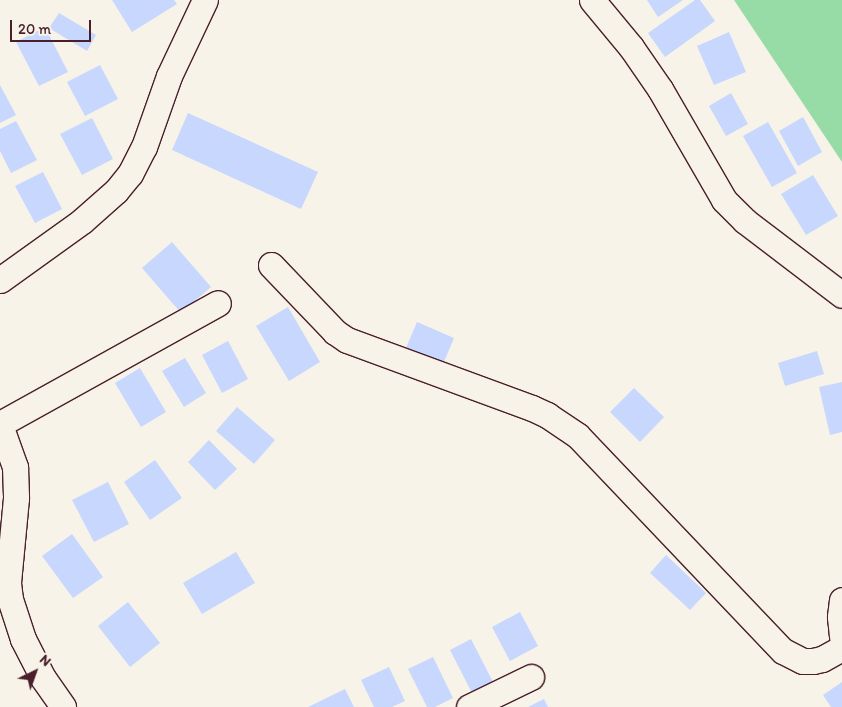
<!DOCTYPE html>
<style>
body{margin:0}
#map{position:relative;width:842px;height:707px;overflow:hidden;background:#f7f3e8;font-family:Itim,sans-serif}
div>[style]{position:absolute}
.green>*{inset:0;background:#97dba6}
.building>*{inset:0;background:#c7d7fd}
.roads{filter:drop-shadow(1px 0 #4a1f2b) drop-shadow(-1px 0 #4a1f2b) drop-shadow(0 1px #4a1f2b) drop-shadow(0 -1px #4a1f2b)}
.street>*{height:25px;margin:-12.5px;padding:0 12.5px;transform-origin:12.5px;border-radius:12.5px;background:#f7f3e8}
span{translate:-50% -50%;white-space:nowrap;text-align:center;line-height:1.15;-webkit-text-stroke:4px #f7f3e8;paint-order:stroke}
.north{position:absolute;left:10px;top:647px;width:50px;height:50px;-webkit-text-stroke:4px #f7f3e8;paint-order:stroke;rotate:42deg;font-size:14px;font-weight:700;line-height:20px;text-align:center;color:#4a1f2b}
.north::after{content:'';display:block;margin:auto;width:18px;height:22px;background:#4a1f2b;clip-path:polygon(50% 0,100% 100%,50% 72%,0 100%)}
.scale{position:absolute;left:10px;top:20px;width:81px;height:22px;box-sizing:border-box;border:2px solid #4a1f2b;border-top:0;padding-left:6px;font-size:15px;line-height:18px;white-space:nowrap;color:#4a1f2b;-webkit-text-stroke:4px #f7f3e8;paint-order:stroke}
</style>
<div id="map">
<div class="green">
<i style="clip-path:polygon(734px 0,842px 0,842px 162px)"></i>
</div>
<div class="building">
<i style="clip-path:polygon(112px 0,174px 0,177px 4px,132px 32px)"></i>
<i style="clip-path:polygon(647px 0,683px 0,658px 17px)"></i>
<i style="clip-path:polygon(695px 0,700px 0,715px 21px,665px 57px,648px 33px)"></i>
<i style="clip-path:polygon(59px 13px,96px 35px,87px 51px,49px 28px)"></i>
<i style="clip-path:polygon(45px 27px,68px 72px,39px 86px,16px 42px)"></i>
<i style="clip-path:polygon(729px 32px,746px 72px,714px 85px,697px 46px)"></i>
<i style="clip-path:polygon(100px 65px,118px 99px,85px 116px,67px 82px)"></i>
<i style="clip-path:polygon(0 85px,16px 115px,0 123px)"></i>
<i style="clip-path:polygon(731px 93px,748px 124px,726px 136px,709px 106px)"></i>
<i style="clip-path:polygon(188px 113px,318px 172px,301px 209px,172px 150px)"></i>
<i style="clip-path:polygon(803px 117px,822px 152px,798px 166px,779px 131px)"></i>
<i style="clip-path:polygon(92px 118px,113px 159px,82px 175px,60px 134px)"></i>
<i style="clip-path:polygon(16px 121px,37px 160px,11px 173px,0 151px,0 129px)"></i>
<i style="clip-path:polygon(768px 122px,797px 173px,772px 187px,743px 136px)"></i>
<i style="clip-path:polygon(43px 172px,62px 209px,35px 223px,15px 186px)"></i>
<i style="clip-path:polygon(813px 175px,838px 216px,806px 235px,781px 194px)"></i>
<i style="clip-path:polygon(172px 242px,211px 287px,181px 313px,142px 268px)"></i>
<i style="clip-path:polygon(288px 307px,320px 362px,289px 381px,256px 326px)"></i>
<i style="clip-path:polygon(417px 322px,454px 338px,443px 364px,406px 348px)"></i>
<i style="clip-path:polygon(228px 341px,248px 379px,222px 393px,202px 355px)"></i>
<i style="clip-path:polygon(817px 351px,824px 374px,785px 386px,778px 363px)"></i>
<i style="clip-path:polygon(185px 358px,206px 393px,184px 407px,162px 371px)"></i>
<i style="clip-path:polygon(140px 368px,166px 412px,141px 427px,115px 383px)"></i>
<i style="clip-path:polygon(842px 382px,842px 432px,830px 435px,819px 387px)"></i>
<i style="clip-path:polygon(634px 388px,664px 417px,640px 442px,610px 412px)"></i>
<i style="clip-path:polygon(237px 407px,275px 440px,254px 464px,216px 431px)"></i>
<i style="clip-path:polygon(209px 440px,237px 469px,215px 490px,188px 462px)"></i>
<i style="clip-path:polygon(155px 460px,182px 498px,150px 520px,124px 482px)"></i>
<i style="clip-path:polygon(108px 482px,129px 524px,94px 542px,72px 500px)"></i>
<i style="clip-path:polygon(72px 534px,103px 577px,73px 598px,42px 556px)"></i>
<i style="clip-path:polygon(236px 552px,255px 583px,202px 614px,183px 583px)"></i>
<i style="clip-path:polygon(666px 555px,706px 593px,690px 610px,650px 573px)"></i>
<i style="clip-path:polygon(128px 602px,160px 643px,130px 667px,98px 626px)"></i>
<i style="clip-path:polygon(520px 612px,538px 646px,510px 661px,492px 627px)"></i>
<i style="clip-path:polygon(471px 639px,493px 682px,472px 693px,450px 650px)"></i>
<i style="clip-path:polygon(433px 657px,453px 698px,435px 707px,427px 707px,408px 669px)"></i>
<i style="clip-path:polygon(389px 667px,405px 701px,392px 707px,374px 707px,361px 680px)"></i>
<i style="clip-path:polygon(842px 682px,842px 707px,831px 707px,823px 695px)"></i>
<i style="clip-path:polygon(345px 689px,354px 707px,308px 707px)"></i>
<i style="clip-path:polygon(544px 699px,548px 707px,528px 707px)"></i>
</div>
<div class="roads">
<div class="street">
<i style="left:592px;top:0;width:61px;rotate:50.3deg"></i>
<i style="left:631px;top:47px;width:51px;rotate:55.4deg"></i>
<i style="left:660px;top:89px;width:128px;rotate:60deg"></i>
<i style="left:724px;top:200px;width:30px;rotate:45deg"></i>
<i style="left:745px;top:221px;width:122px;rotate:37.3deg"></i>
<i style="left:271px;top:265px;width:93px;rotate:46.3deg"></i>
<i style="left:335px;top:332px;width:14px;rotate:34deg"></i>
<i style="left:347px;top:340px;width:197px;rotate:20.2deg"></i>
<i style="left:532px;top:408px;width:17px;rotate:25deg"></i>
<i style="left:547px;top:415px;width:37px;rotate:34deg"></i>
<i style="left:578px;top:436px;width:297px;rotate:46.4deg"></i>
<i style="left:783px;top:651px;width:22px;rotate:27deg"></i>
<i style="left:803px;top:661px;width:10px"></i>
<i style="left:813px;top:661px;width:9px;rotate:-13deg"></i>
<i style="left:822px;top:659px;width:23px;rotate:-29deg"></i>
<i style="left:0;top:280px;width:101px;rotate:-35.7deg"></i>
<i style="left:82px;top:221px;width:45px;rotate:-41.4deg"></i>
<i style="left:116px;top:191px;width:22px;rotate:-51deg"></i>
<i style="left:130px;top:174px;width:30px;rotate:-63deg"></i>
<i style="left:144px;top:147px;width:75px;rotate:-70.6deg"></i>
<i style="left:169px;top:76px;width:84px;rotate:-64.7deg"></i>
<i style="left:0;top:424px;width:249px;rotate:-29deg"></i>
<i style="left:0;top:425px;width:45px;rotate:70.3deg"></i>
<i style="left:15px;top:467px;width:31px;rotate:88deg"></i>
<i style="left:16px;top:498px;width:85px;rotate:95.4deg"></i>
<i style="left:8px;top:583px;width:16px;rotate:83deg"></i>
<i style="left:10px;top:599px;width:42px;rotate:72deg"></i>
<i style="left:23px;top:639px;width:44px;rotate:62.9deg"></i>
<i style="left:43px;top:678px;width:35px;rotate:55deg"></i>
<i style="left:842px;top:600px;width:17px;rotate:97deg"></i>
<i style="left:840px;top:617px;width:20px;rotate:84deg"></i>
<i style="left:469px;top:707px;width:69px;rotate:-25.8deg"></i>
</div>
</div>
<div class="north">N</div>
<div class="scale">20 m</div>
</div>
